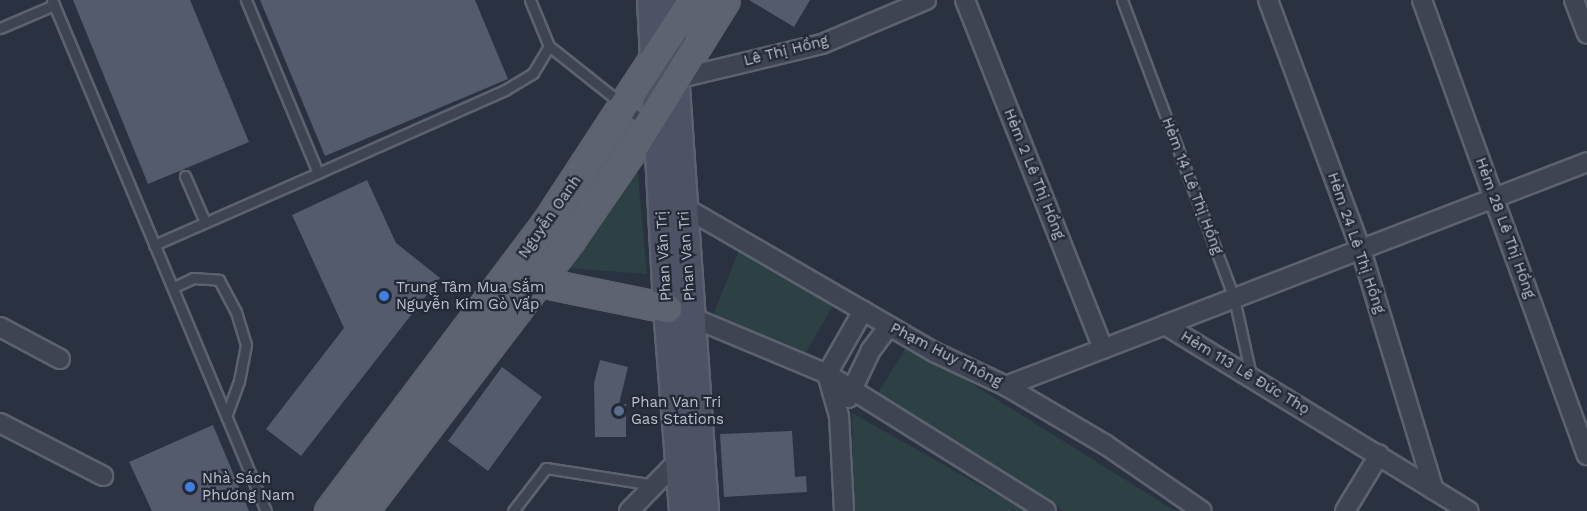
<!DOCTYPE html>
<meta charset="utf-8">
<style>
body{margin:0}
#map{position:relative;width:1587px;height:511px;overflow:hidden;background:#2a3241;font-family:"Work Sans",sans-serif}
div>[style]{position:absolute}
.green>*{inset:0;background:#2d4043}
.building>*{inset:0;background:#545b6c}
.roads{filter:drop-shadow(2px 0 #5c626f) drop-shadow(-2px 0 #5c626f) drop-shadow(0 2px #5c626f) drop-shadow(0 -2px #5c626f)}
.service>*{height:9px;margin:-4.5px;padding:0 4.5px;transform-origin:4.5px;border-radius:4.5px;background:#3e4451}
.minor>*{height:18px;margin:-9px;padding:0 9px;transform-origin:9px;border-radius:9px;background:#3e4451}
.secondary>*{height:26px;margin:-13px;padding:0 13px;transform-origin:13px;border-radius:13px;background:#4d5364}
.primary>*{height:27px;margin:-13.5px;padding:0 13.5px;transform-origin:13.5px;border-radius:13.5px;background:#5d6371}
.dots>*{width:16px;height:16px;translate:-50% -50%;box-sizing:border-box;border:3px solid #232937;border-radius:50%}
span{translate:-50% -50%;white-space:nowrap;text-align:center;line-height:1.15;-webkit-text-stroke:4.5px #232937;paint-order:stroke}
.street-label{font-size:15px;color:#bbc0cb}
.poi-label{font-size:15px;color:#bbc0cb}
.left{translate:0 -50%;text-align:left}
</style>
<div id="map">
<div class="green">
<i style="clip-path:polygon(637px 166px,647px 274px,568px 268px)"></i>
<i style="clip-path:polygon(739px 250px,836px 301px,804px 355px,713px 316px)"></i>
<i style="clip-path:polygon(908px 344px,1175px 511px,1064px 511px,877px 395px)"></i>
<i style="clip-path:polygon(852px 413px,1026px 511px,854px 511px)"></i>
</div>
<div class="building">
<i style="clip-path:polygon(73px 0,190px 0,249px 142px,148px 184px)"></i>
<i style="clip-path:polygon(260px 0,475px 0,508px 79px,325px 156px)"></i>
<i style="clip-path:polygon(749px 0,810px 0,794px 27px)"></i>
<i style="clip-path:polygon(367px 180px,396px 243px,440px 278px,301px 456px,266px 429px,344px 328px,292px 215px)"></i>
<i style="clip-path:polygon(600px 360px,628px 367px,619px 404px,626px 404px,626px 437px,595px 437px,594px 383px)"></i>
<i style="clip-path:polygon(502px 367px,542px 397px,488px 471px,448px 441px)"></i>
<i style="clip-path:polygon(213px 425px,249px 511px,152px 511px,129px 462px)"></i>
<i style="clip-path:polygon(792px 431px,795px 477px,806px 476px,807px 492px,724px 497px,720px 434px)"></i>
</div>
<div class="roads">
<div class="service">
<i style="left:52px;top:0;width:554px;rotate:67.28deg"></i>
<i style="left:246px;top:0;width:187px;rotate:67.4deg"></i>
<i style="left:318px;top:173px;width:205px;rotate:-23.9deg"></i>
<i style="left:505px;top:90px;width:33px;rotate:-31deg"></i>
<i style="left:533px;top:73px;width:31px;rotate:-59deg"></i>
<i style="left:530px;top:0;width:50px;rotate:67.6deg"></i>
<i style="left:549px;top:46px;width:125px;rotate:38.5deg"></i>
<i style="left:1122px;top:0;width:318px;rotate:69.4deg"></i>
<i style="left:1234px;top:298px;width:79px;rotate:77.6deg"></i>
<i style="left:0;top:28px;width:59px;rotate:-23.1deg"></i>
<i style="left:185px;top:176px;width:50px;rotate:66.5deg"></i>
<i style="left:154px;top:245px;width:179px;rotate:-23.7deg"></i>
<i style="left:174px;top:287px;width:21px;rotate:-25deg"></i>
<i style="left:193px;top:278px;width:26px;rotate:4deg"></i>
<i style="left:219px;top:280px;width:36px;rotate:62deg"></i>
<i style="left:236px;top:312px;width:34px;rotate:73deg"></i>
<i style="left:246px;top:345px;width:37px;rotate:101deg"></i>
<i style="left:239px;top:381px;width:37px;rotate:110deg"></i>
<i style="left:513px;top:511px;width:54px;rotate:-52.5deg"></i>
<i style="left:546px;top:468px;width:110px;rotate:8.9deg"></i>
</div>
<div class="minor">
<i style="left:965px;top:0;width:375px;rotate:68.4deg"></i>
<i style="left:1268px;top:0;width:267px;rotate:69.6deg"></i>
<i style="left:1361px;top:250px;width:251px;rotate:73.1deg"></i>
<i style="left:1422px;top:0;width:484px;rotate:70.1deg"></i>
<i style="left:1574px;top:0;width:36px;rotate:69deg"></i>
<i style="left:676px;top:79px;width:150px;rotate:-13.5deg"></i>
<i style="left:822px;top:44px;width:113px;rotate:-22.9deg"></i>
<i style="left:684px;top:207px;width:289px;rotate:30.1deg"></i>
<i style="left:934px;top:352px;width:80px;rotate:25.3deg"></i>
<i style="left:1006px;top:386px;width:116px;rotate:30.5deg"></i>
<i style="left:1106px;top:445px;width:116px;rotate:34.5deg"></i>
<i style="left:691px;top:317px;width:147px;rotate:22.7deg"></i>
<i style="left:827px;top:374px;width:258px;rotate:32deg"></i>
<i style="left:1165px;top:325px;width:452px;rotate:-21.1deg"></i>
<i style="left:0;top:327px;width:68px;rotate:28.1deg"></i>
<i style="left:1006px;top:386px;width:170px;rotate:-21deg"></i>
<i style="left:1165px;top:325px;width:356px;rotate:31.5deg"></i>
<i style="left:848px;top:398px;width:53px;rotate:-64.4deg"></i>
<i style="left:871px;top:350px;width:30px;rotate:-53deg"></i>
<i style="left:0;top:423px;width:116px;rotate:27.2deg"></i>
<i style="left:629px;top:511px;width:71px;rotate:-45.6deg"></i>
<i style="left:844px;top:511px;width:95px;rotate:-93deg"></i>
<i style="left:839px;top:416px;width:44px;rotate:-105.9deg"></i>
<i style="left:827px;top:374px;width:73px;rotate:-60.3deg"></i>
<i style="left:1345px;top:511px;width:66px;rotate:-58.7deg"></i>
</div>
<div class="secondary">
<i style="left:651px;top:0;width:308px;rotate:87deg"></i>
<i style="left:667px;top:308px;width:204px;rotate:85.5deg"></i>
<i style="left:670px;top:0;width:512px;rotate:86.08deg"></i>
</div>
<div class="primary">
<i style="left:539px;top:282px;width:131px;rotate:11.5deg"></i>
<i style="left:329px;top:511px;width:361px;rotate:-53deg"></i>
<i style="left:546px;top:223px;width:267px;rotate:-56.8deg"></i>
<i style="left:363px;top:511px;width:341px;rotate:-52.6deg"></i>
<i style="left:570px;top:240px;width:104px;rotate:-55.5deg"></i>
<i style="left:629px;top:154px;width:181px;rotate:-58.1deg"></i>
</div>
</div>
<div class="dots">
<i style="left:384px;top:296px;background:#3f7fe0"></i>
<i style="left:619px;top:411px;background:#5c6f8a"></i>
<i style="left:190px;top:487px;background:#3f7fe0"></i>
</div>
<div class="street-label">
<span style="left:786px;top:51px;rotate:-14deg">Lê Thị Hồng</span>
<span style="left:1034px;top:174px;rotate:68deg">Hẻm 2 Lê Thị Hồng</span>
<span style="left:1192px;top:186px;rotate:69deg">Hẻm 14 Lê Thị Hồng</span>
<span style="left:550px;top:217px;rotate:-55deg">Nguyễn Oanh</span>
<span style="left:1505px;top:228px;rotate:70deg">Hẻm 28 Lê Thị Hồng</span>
<span style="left:1356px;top:243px;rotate:71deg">Hẻm 24 Lê Thị Hồng</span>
<span style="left:664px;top:256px;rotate:-93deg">Phan Văn Trị</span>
<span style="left:687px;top:256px;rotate:-94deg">Phan Van Tri</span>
<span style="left:946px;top:355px;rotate:27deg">Phạm Huy Thông</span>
<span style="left:1245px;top:373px;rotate:31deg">Hẻm 113 Lê Đức Thọ</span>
</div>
<div class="poi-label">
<span class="left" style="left:396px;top:296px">Trung Tâm Mua Sắm<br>Nguyễn Kim Gò Vấp</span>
<span class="left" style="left:631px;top:411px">Phan Van Tri<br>Gas Stations</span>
<span class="left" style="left:202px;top:487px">Nhà Sách<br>Phương Nam</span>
</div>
</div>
